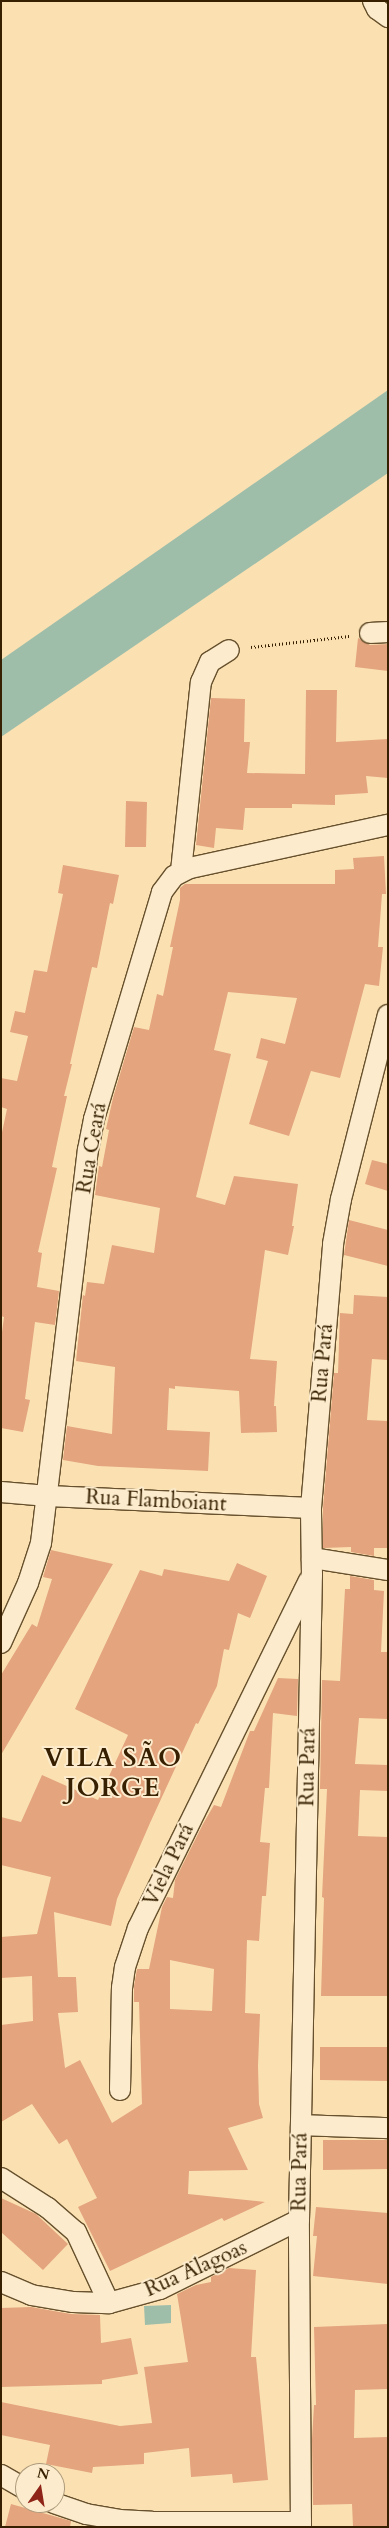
<!DOCTYPE html>
<meta charset="utf-8">
<style>
body{margin:0}
#map{position:relative;width:389px;height:2528px;overflow:hidden;background:#fbe1b2;font-family:Cardo,serif}
div>[style]{position:absolute}
.water>*{inset:0;background:#9fbeaa}
.building>*{inset:0;background:#e3a47e}
.path>*{height:3px;margin-top:-1.5px;transform-origin:0;background:repeating-linear-gradient(90deg,#362001 0 1px,transparent 0 3.5px)}
.roads{filter:drop-shadow(1px 0 #67502d) drop-shadow(-1px 0 #67502d) drop-shadow(0 1px #67502d) drop-shadow(0 -1px #67502d)}
.street>*{height:20px;margin:-10px;padding:0 10px;transform-origin:10px;border-radius:10px;background:#fceccd}
span{translate:-50% -50%;white-space:nowrap;text-align:center;line-height:1.15;-webkit-text-stroke:4px #fceccd;paint-order:stroke}
.street-label{font-size:21px;color:#362001}
.district-label{font-size:26px;color:#362001;font-weight:700;letter-spacing:1px}
.frame{position:absolute;inset:0;border:2px solid #362001;pointer-events:none}
.north{position:absolute;left:15px;top:2463px;width:50px;height:50px;box-sizing:border-box;background:#fceccd;border:1px solid #ad9a7b;border-radius:50%;rotate:13deg;font-size:14px;font-weight:700;line-height:20px;text-align:center;color:#362001}
.north::after{content:'';display:block;margin:auto;width:18px;height:22px;background:#8f2418;clip-path:polygon(50% 0,100% 100%,50% 72%,0 100%)}
</style>
<div id="map">
<div class="water">
<i style="clip-path:polygon(388px 390px,388px 473px,1px 737px,1px 660px)"></i>
<i style="clip-path:polygon(171px 2305px,171px 2323px,145px 2325px,144px 2306px)"></i>
</div>
<div class="building">
<i style="clip-path:polygon(358px 638px,370px 645px,388px 644px,388px 671px,355px 667px)"></i>
<i style="clip-path:polygon(306px 690px,337px 690px,336px 742px,388px 739px,388px 778px,366px 776px,368px 793px,335px 795px,335px 805px,292px 804px,292px 808px,245px 808px,243px 830px,216px 828px,214px 848px,196px 845px,211px 698px,245px 699px,244px 742px,250px 742px,247px 773px,305px 774px)"></i>
<i style="clip-path:polygon(126px 801px,147px 802px,146px 847px,125px 847px)"></i>
<i style="clip-path:polygon(384px 856px,386px 894px,382px 894px,378px 947px,383px 947px,379px 986px,365px 984px,340px 1078px,311px 1071px,289px 1136px,249px 1124px,268px 1061px,256px 1058px,261px 1038px,285px 1044px,297px 998px,228px 992px,214px 1050px,231px 1054px,196px 1197px,225px 1205px,234px 1176px,298px 1184px,292px 1226px,294px 1226px,288px 1255px,265px 1250px,250px 1359px,277px 1361px,274px 1406px,276px 1406px,277px 1432px,241px 1433px,239px 1391px,175px 1386px,175px 1389px,169px 1388px,167px 1430px,210px 1432px,208px 1471px,98px 1466px,63px 1460px,67px 1426px,112px 1434px,115px 1367px,76px 1361px,83px 1295px,85px 1296px,87px 1282px,104px 1284px,112px 1245px,154px 1253px,160px 1208px,95px 1195px,99px 1166px,102px 1167px,109px 1130px,106px 1129px,113px 1098px,134px 1027px,149px 1030px,157px 994px,163px 996px,173px 947px,170px 947px,180px 900px,180px 888px,185px 884px,335px 884px,335px 870px,354px 869px,353px 858px)"></i>
<i style="clip-path:polygon(63px 865px,119px 875px,113px 904px,110px 903px,97px 968px,92px 967px,70px 1064px,72px 1064px,64px 1096px,67px 1096px,52px 1167px,57px 1168px,38px 1252px,42px 1253px,37px 1287px,59px 1291px,55px 1325px,35px 1322px,25px 1399px,30px 1400px,23px 1432px,1px 1428px,1px 1340px,4px 1317px,1px 1316px,1px 1137px,7px 1109px,1px 1107px,1px 1078px,17px 1081px,28px 1036px,10px 1032px,15px 1011px,25px 1013px,34px 970px,47px 972px,63px 894px,58px 893px)"></i>
<i style="clip-path:polygon(372px 1160px,388px 1164px,388px 1191px,365px 1184px)"></i>
<i style="clip-path:polygon(349px 1220px,388px 1230px,388px 1266px,344px 1255px)"></i>
<i style="clip-path:polygon(354px 1295px,388px 1297px,387px 1360px,372px 1359px,367px 1420px,388px 1421px,388px 1548px,374px 1548px,374px 1556px,351px 1552px,351px 1547px,323px 1548px,323px 1508px,334px 1373px,338px 1373px,340px 1313px,353px 1314px)"></i>
<i style="clip-path:polygon(51px 1550px,113px 1564px,1px 1755px,1px 1675px,32px 1624px,37px 1627px,52px 1579px,43px 1577px)"></i>
<i style="clip-path:polygon(evenodd,237px 1563px,267px 1576px,250px 1618px,238px 1613px,229px 1650px,224px 1649px,217px 1686px,198px 1724px,196px 1723px,150px 1823px,117px 1899px,111px 1926px,54px 1912px,58px 1977px,76px 1977px,78px 2012px,58px 2013px,65px 2068px,80px 2060px,112px 2123px,142px 2104px,139px 2002px,134px 2002px,134px 1986px,137px 1969px,149px 1969px,162px 1907px,167px 1897px,173px 1898px,175px 1880px,203px 1824px,214px 1805px,221px 1807px,250px 1731px,254px 1731px,278px 1678px,298px 1679px,297px 1716px,273px 1713px,269px 1788px,265px 1788px,260px 1842px,270px 1843px,266px 1896px,262px 1896px,259px 1941px,247px 1940px,245px 2013px,260px 2014px,258px 2066px,259px 2104px,263px 2118px,228px 2128px,248px 2170px,189px 2171px,188px 2194px,265px 2202px,224px 2221px,222px 2218px,110px 2271px,78px 2207px,97px 2198px,67px 2139px,59px 2144px,32px 2104px,1px 2122px,1px 2025px,33px 2021px,32px 1976px,1px 1978px,1px 1937px,37px 1934px,51px 1877px,1px 1865px,1px 1817px,21px 1822px,42px 1775px,98px 1800px,128px 1735px,75px 1709px,140px 1570px,162px 1576px,164px 1569px,229px 1581px,237px 1563px,170px 1960px,214px 1969px,212px 2011px,170px 2009px,170px 1960px)"></i>
<i style="clip-path:polygon(350px 1576px,374px 1580px,374px 1590px,384px 1591px,381px 1652px,388px 1652px,388px 1719px,359px 1718px,355px 1764px,388px 1765px,388px 1791px,360px 1790px,358px 1836px,388px 1837px,388px 1996px,321px 1996px,324px 1898px,322px 1897px,327px 1789px,320px 1789px,322px 1680px,340px 1681px,345px 1589px,350px 1589px)"></i>
<i style="clip-path:polygon(320px 2047px,388px 2047px,388px 2081px,320px 2080px)"></i>
<i style="clip-path:polygon(323px 2140px,388px 2140px,388px 2169px,323px 2170px)"></i>
<i style="clip-path:polygon(1px 2198px,36px 2214px,68px 2244px,43px 2270px,1px 2232px)"></i>
<i style="clip-path:polygon(316px 2207px,388px 2213px,388px 2284px,313px 2276px,317px 2236px,313px 2236px)"></i>
<i style="clip-path:polygon(229px 2268px,256px 2270px,251px 2357px,256px 2357px,268px 2480px,233px 2483px,232px 2474px,191px 2477px,189px 2448px,144px 2453px,144px 2464px,93px 2467px,92px 2473px,46px 2464px,50px 2445px,1px 2435px,1px 2402px,120px 2426px,152px 2423px,144px 2367px,188px 2362px,177px 2294px,196px 2285px,211px 2282px,211px 2277px)"></i>
<i style="clip-path:polygon(31px 2307px,71px 2314px,100px 2315px,101px 2343px,131px 2338px,138px 2374px,102px 2380px,102px 2384px,1px 2387px,1px 2308px)"></i>
<i style="clip-path:polygon(388px 2324px,388px 2389px,355px 2390px,354px 2438px,388px 2437px,388px 2527px,353px 2527px,352px 2504px,313px 2505px,312px 2439px,314px 2405px,316px 2405px,314px 2327px)"></i>
<i style="clip-path:polygon(11px 2504px,71px 2521px,70px 2527px,5px 2527px)"></i>
</div>
<div class="path">
<i style="left:251px;top:647px;width:99px;rotate:-6.4deg"></i>
</div>
<div class="roads">
<div class="street">
<i style="left:373px;top:1px;width:9px;rotate:63deg"></i>
<i style="left:377px;top:9px;width:14px;rotate:36deg"></i>
<i style="left:370px;top:633px;width:18px;rotate:-3deg"></i>
<i style="left:181px;top:871px;width:190px;rotate:-84deg"></i>
<i style="left:201px;top:682px;width:22px;rotate:-66deg"></i>
<i style="left:210px;top:662px;width:22px;rotate:-32deg"></i>
<i style="left:1px;top:1492px;width:47px;rotate:4.9deg"></i>
<i style="left:48px;top:1496px;width:263px;rotate:2.6deg"></i>
<i style="left:312px;top:1558px;width:77px;rotate:9deg"></i>
<i style="left:1px;top:1643px;width:66px;rotate:-65.8deg"></i>
<i style="left:28px;top:1583px;width:42px;rotate:-72deg"></i>
<i style="left:41px;top:1543px;width:396px;rotate:-83.2deg"></i>
<i style="left:88px;top:1150px;width:32px;rotate:-79deg"></i>
<i style="left:94px;top:1119px;width:237px;rotate:-73.3deg"></i>
<i style="left:162px;top:892px;width:20px;rotate:-53deg"></i>
<i style="left:174px;top:876px;width:18px;rotate:-27deg"></i>
<i style="left:190px;top:868px;width:203px;rotate:-12.3deg"></i>
<i style="left:120px;top:2090px;width:102px;rotate:-88.9deg"></i>
<i style="left:122px;top:1988px;width:21px;rotate:-82deg"></i>
<i style="left:125px;top:1967px;width:41px;rotate:-71.6deg"></i>
<i style="left:138px;top:1928px;width:387px;rotate:-63.8deg"></i>
<i style="left:301px;top:2125px;width:87px;rotate:2deg"></i>
<i style="left:1px;top:2178px;width:56px;rotate:32.6deg"></i>
<i style="left:48px;top:2208px;width:37px;rotate:41deg"></i>
<i style="left:76px;top:2232px;width:78px;rotate:65.1deg"></i>
<i style="left:1px;top:2282px;width:33px;rotate:23deg"></i>
<i style="left:31px;top:2295px;width:43px;rotate:9.5deg"></i>
<i style="left:73px;top:2302px;width:36px;rotate:2deg"></i>
<i style="left:109px;top:2303px;width:53px;rotate:-15.4deg"></i>
<i style="left:160px;top:2289px;width:155px;rotate:-26.4deg"></i>
<i style="left:1px;top:2475px;width:28px;rotate:30deg"></i>
<i style="left:54px;top:2503px;width:34px;rotate:19deg"></i>
<i style="left:86px;top:2514px;width:34px;rotate:10deg"></i>
<i style="left:119px;top:2520px;width:33px;rotate:3deg"></i>
<i style="left:152px;top:2522px;width:149px"></i>
<i style="left:301px;top:2527px;width:307px;rotate:-90.4deg"></i>
<i style="left:299px;top:2220px;width:645px;rotate:-88.85deg"></i>
<i style="left:312px;top:1575px;width:67px;rotate:-90.9deg"></i>
<i style="left:311px;top:1508px;width:265px;rotate:-85.2deg"></i>
<i style="left:333px;top:1244px;width:46px;rotate:-79.9deg"></i>
<i style="left:341px;top:1199px;width:190px;rotate:-75.7deg"></i>
</div>
</div>
<div class="street-label">
<span style="left:92px;top:1148px;rotate:-80deg">Rua Ceará</span>
<span style="left:323px;top:1363px;rotate:-85deg">Rua Pará</span>
<span style="left:156px;top:1501px;rotate:3deg">Rua Flamboiant</span>
<span style="left:308px;top:1767px;rotate:-89deg">Rua Pará</span>
<span style="left:169px;top:1865px;rotate:-64deg">Viela Pará</span>
<span style="left:300px;top:2172px;rotate:-89deg">Rua Pará</span>
<span style="left:196px;top:2269px;rotate:-24deg">Rua Alagoas</span>
</div>
<div class="district-label">
<span style="left:113px;top:1773px">VILA SÃO<br>JORGE</span>
</div>
<div class="frame"></div>
<div class="north">N</div>
</div>
